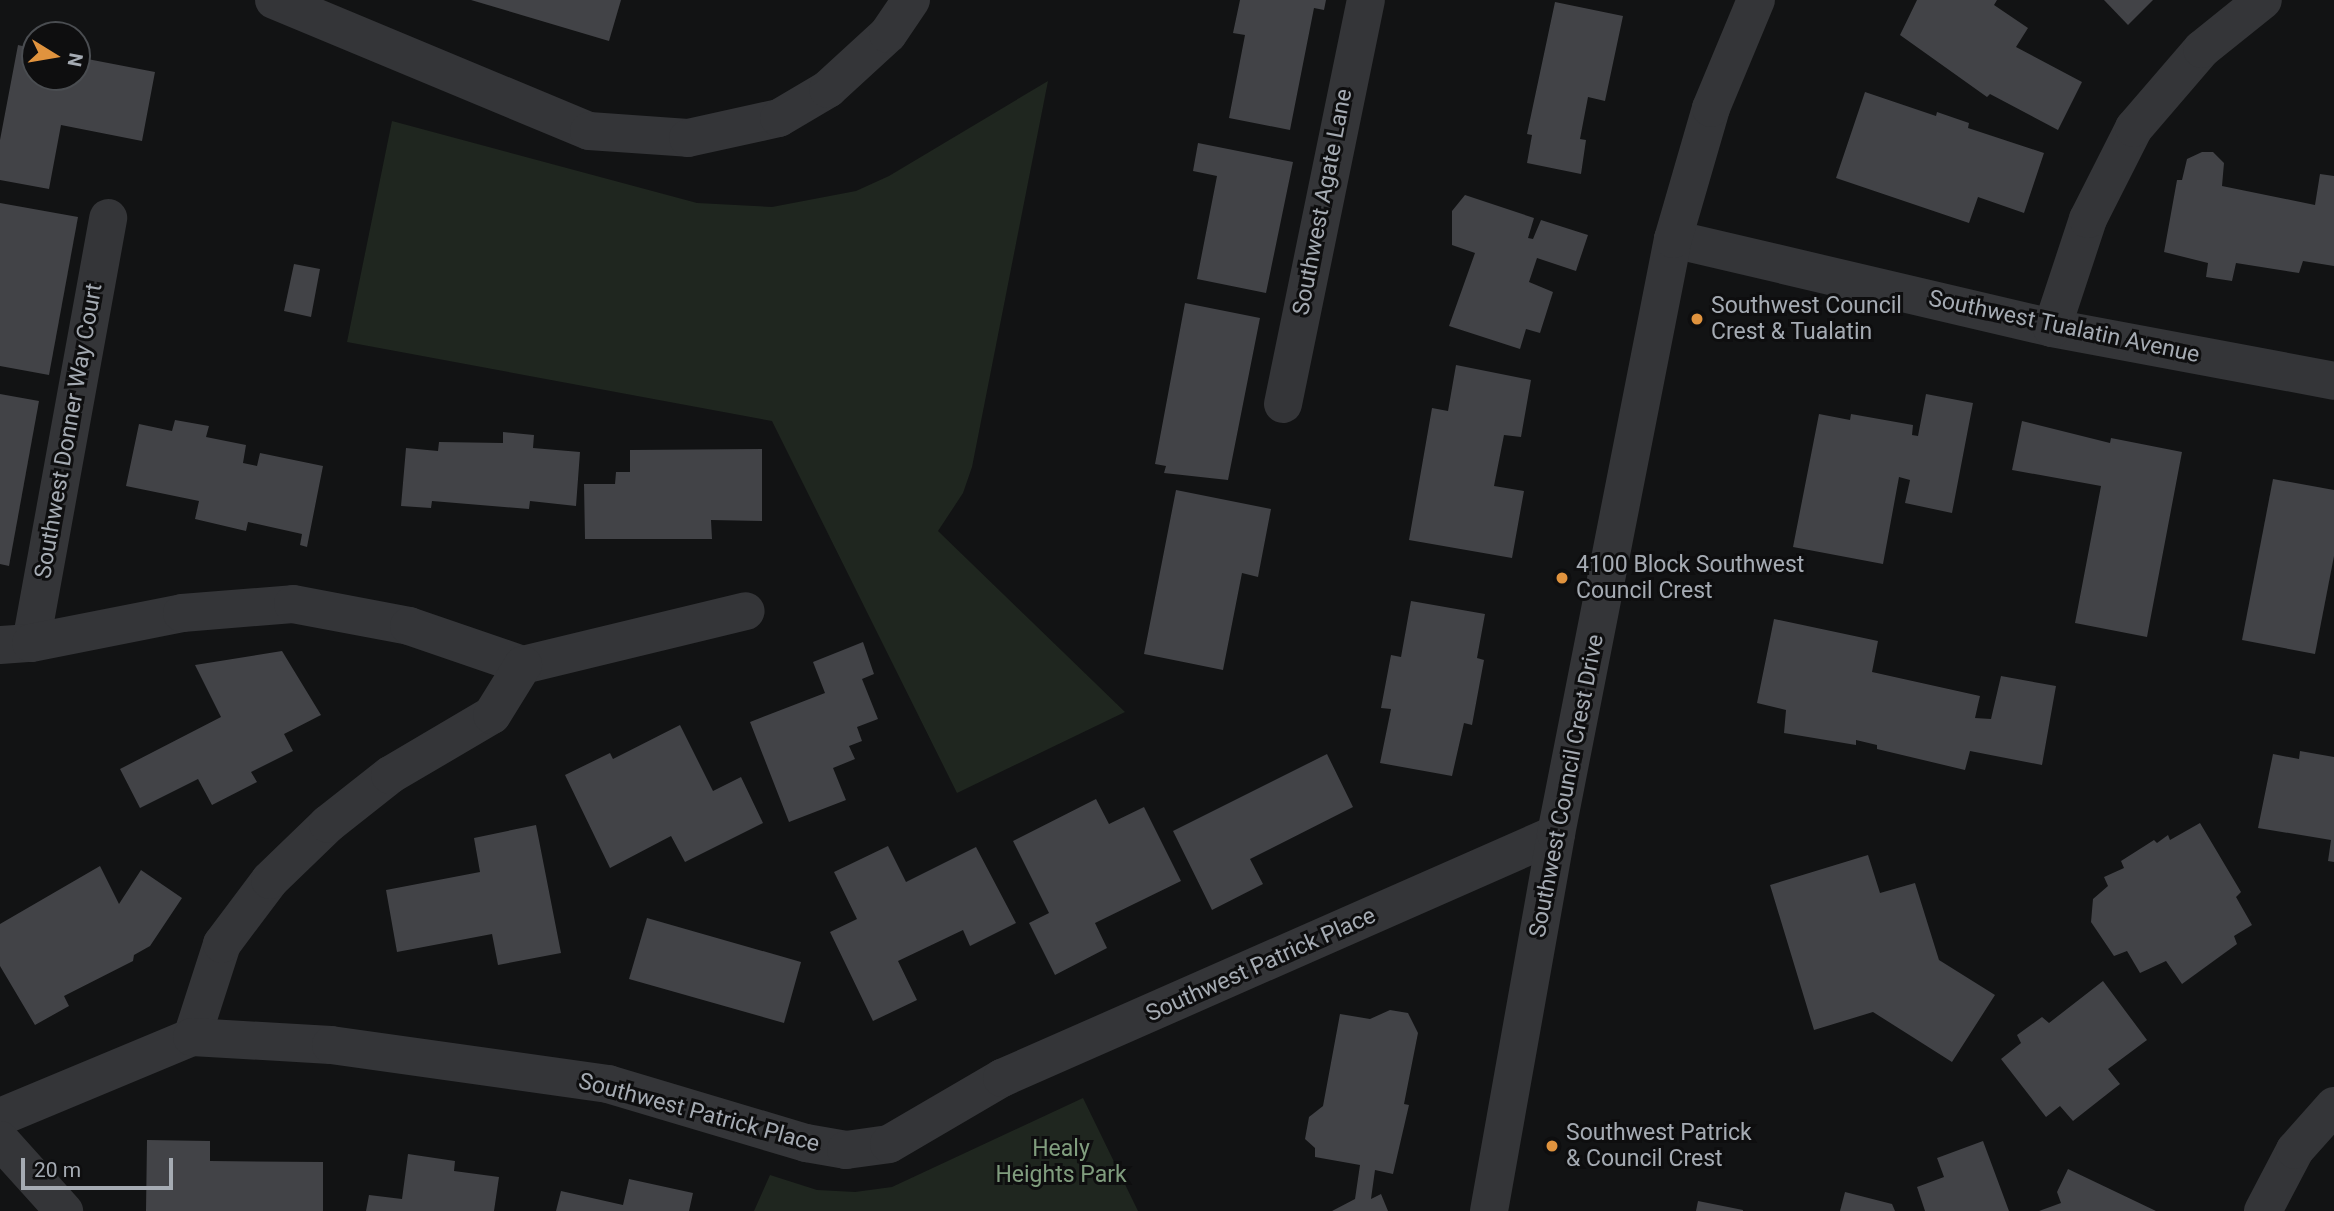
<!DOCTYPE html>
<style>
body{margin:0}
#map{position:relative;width:2334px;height:1211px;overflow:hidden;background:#121314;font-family:Roboto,sans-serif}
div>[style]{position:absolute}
.green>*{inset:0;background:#1f261f}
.building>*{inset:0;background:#424347}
.minor>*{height:38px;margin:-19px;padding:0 19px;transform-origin:19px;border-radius:19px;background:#343538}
.dots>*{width:19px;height:19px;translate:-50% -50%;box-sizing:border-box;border:4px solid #0e0e0f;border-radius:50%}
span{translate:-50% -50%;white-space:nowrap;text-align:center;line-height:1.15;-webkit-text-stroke:6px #0e0e0f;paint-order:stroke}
.street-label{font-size:23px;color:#a5abb3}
.poi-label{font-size:23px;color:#a5abb3}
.left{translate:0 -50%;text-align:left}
.park-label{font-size:23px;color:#809d7e}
.north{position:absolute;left:21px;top:21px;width:70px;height:70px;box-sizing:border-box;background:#0e0e0f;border:2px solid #4a4d51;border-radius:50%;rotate:101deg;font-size:19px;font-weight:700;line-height:28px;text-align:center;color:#a5abb3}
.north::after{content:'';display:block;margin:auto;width:24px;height:32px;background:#e0933e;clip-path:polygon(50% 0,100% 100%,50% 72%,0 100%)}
.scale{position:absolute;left:21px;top:1158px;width:152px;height:32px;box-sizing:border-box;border:4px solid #a5abb3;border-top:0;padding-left:9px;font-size:21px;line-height:24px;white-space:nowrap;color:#a5abb3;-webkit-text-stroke:5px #0e0e0f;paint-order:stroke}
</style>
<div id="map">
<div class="green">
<i style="clip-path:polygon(1048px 81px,972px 467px,963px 493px,938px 531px,1125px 712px,957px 793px,772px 421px,347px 342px,392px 121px,697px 203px,772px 207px,856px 191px,889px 176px)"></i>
<i style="clip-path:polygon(1083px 1098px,1138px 1211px,754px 1211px,770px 1175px,817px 1190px,855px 1192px,892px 1187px)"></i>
</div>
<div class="building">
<i style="clip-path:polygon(471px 0,621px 0,609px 41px)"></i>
<i style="clip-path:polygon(1240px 0,1326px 0,1324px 10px,1314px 8px,1290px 130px,1229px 118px,1245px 35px,1233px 33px)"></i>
<i style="clip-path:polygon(1917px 0,1997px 0,1994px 5px,2028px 28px,2016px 47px,2082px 82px,2058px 130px,1990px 94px,1987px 97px,1900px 35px)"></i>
<i style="clip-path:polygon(2104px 0,2153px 0,2128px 25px)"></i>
<i style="clip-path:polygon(1555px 2px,1623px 16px,1605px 101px,1588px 97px,1580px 139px,1586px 140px,1581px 174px,1527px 163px,1532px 135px,1527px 134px)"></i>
<i style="clip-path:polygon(18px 45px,35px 49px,35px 77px,77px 77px,77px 57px,155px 72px,142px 141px,61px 125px,49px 189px,0 180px,0 140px)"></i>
<i style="clip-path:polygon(1865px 92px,1936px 116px,1937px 112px,1969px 123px,1968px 128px,2044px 153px,2024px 213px,1978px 197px,1969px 223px,1836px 178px)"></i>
<i style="clip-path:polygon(1198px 143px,1293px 162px,1266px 293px,1197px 279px,1217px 176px,1193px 171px)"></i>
<i style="clip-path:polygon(2202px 152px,2213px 152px,2224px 163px,2222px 186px,2315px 205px,2320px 174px,2334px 176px,2334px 266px,2303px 261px,2299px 273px,2236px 263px,2232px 281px,2206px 277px,2208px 263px,2164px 252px,2177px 180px,2182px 180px,2187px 159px)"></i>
<i style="clip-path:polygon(1465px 195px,1534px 218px,1528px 238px,1533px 239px,1541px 220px,1588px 235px,1576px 271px,1537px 258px,1529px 282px,1553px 292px,1540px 333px,1526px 329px,1520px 349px,1449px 326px,1475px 253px,1452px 245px,1452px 211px)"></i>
<i style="clip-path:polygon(0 203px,78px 217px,49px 375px,0 366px)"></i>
<i style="clip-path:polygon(294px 264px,320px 269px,311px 317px,284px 311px)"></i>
<i style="clip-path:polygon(1185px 303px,1260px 318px,1228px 480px,1164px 473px,1166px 466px,1155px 464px)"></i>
<i style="clip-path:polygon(1456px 365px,1531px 380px,1521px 437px,1504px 435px,1494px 486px,1524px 491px,1512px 558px,1409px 540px,1432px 408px,1448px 411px)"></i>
<i style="clip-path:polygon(0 394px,39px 401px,9px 566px,0 564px)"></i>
<i style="clip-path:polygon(1926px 394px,1973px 403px,1952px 513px,1905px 503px,1910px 480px,1899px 477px,1883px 564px,1793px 547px,1819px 414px,1850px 420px,1851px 414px,1913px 425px,1912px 435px,1918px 436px)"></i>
<i style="clip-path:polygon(175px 420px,209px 426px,206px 437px,246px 445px,243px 463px,257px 466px,260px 453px,323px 466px,307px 547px,300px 545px,302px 534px,248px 522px,246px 531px,195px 519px,199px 501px,126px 486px,139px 424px,172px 431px)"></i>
<i style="clip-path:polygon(2022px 421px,2110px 443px,2111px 438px,2182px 452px,2147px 637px,2075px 623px,2101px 486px,2012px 470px)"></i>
<i style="clip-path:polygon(503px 432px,534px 435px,533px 448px,580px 452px,576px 506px,530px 501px,529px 509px,432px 501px,431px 508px,401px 506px,406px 448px,438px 451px,439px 442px,503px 443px)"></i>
<i style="clip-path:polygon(762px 449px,762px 521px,711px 520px,712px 539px,585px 539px,584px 484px,615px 484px,616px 472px,630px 472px,630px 450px)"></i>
<i style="clip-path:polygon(2273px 479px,2334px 490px,2334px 556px,2315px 654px,2242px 640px)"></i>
<i style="clip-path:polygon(1176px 490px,1271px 509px,1258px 577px,1242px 573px,1223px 670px,1144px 654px)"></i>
<i style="clip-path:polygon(1411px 601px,1485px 614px,1477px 658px,1484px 660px,1472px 725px,1464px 723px,1452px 776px,1380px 763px,1391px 709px,1381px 708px,1391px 655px,1401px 657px)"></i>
<i style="clip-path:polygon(1774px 619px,1878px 641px,1872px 672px,1980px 696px,1975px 718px,1991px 719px,2001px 676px,2056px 686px,2042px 765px,1970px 751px,1965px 770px,1877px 749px,1877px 745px,1856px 740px,1856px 745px,1784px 733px,1786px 710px,1757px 703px)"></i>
<i style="clip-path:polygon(863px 642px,874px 674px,862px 679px,878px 719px,857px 727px,862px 741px,849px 746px,855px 759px,833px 768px,846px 800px,789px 822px,750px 722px,825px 693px,813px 662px)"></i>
<i style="clip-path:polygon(282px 651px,321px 715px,284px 734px,293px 751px,251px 772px,257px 782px,212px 805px,198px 779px,140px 808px,120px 769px,221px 717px,195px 665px)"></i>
<i style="clip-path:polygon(680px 725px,713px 791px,741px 777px,763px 823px,685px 862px,671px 836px,610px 868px,565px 775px,610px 753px,613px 759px)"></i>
<i style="clip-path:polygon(2300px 751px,2334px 757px,2334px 862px,2328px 861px,2331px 840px,2258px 828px,2273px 754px,2299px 759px)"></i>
<i style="clip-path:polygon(1327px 754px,1353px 807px,1250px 859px,1263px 884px,1212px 910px,1173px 831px)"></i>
<i style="clip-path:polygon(1096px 799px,1109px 824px,1144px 807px,1181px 881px,1095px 923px,1107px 948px,1055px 975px,1029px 923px,1049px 913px,1013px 841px)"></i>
<i style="clip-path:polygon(2200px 823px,2241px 892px,2236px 897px,2252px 925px,2234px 936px,2237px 944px,2182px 984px,2166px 961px,2140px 973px,2127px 951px,2114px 956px,2091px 922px,2093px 899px,2108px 886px,2104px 877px,2124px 868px,2121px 861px,2154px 840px,2157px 843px,2168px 835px,2170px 840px)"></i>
<i style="clip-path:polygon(536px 825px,561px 953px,498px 965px,492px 934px,397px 952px,386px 890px,480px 872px,474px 838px)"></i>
<i style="clip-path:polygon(888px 846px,906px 882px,976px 847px,1016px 923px,970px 946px,963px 930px,898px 961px,917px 1000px,873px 1021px,830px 932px,857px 919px,834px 872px)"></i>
<i style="clip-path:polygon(1868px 855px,1880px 893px,1915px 883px,1939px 960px,1995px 995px,1952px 1062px,1873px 1012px,1814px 1030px,1770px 885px)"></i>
<i style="clip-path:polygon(100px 866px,119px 904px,141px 870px,182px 898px,150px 946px,134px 955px,133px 961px,64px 996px,69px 1006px,35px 1025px,0 966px,0 924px)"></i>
<i style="clip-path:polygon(647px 918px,801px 962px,784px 1023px,629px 979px)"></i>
<i style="clip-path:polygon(2103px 981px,2147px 1040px,2108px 1069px,2120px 1084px,2073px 1121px,2060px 1106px,2046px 1117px,2001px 1059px,2021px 1043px,2017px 1035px,2042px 1017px,2049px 1023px)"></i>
<i style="clip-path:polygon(1390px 1010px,1408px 1013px,1418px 1033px,1404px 1104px,1409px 1105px,1393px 1174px,1375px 1170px,1371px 1199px,1381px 1194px,1388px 1211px,1332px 1211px,1355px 1199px,1360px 1165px,1315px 1157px,1315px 1148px,1305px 1139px,1309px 1117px,1323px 1106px,1340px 1014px,1370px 1019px)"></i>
<i style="clip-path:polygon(147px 1140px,210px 1141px,210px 1161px,323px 1162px,323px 1211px,146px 1211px)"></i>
<i style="clip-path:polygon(1983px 1141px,2009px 1211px,1925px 1211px,1917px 1187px,1944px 1177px,1937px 1158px)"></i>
<i style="clip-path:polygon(408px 1154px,455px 1161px,454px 1171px,499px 1177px,494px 1211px,366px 1211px,369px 1195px,402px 1199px)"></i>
<i style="clip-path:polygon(2068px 1169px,2156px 1211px,2039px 1211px,2061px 1203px,2057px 1192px)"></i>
<i style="clip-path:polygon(629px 1179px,693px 1193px,689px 1211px,556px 1211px,561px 1191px,623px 1205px)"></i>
<i style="clip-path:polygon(1845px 1192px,1892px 1204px,1895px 1211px,1840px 1211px)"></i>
<i style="clip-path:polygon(1698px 1201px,1743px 1210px,1743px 1211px,1696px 1211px)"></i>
</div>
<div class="minor">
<i style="left:274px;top:0;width:341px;rotate:22.6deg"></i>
<i style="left:589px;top:131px;width:99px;rotate:4deg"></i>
<i style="left:688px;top:138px;width:93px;rotate:-12.4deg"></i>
<i style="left:779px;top:118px;width:57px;rotate:-30.6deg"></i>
<i style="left:828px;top:89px;width:81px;rotate:-42.5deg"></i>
<i style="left:888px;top:34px;width:41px;rotate:-55.9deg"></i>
<i style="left:1673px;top:239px;width:389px;rotate:13.2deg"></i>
<i style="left:2052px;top:328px;width:287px;rotate:10.6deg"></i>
<i style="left:2052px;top:328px;width:115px;rotate:-71.7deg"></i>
<i style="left:2088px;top:219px;width:102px;rotate:-63.2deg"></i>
<i style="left:2134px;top:128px;width:104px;rotate:-49.3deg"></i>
<i style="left:2202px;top:49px;width:78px;rotate:-38.8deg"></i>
<i style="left:1283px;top:404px;width:412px;rotate:-78.4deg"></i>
<i style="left:31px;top:643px;width:432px;rotate:-79.7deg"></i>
<i style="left:0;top:645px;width:31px;rotate:-4deg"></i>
<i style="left:31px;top:643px;width:154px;rotate:-11.2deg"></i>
<i style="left:182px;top:613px;width:111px;rotate:-4.6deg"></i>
<i style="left:293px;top:604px;width:118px;rotate:10.7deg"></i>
<i style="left:409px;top:626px;width:120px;rotate:18.9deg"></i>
<i style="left:523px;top:665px;width:229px;rotate:-13.6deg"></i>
<i style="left:192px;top:1037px;width:98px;rotate:-72.1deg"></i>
<i style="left:222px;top:944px;width:80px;rotate:-53.1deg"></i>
<i style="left:270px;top:880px;width:81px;rotate:-44deg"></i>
<i style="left:328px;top:824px;width:79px;rotate:-38.3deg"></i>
<i style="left:390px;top:775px;width:118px;rotate:-30.5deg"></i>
<i style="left:492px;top:715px;width:59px;rotate:-58.2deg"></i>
<i style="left:0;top:1117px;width:208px;rotate:-22.6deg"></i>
<i style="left:192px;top:1037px;width:139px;rotate:3.3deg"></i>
<i style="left:331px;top:1045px;width:280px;rotate:8deg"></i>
<i style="left:608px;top:1084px;width:207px;rotate:16.6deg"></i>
<i style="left:806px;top:1143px;width:41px;rotate:9.9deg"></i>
<i style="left:846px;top:1150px;width:43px;rotate:-7.9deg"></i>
<i style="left:889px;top:1144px;width:131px;rotate:-30.3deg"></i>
<i style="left:1002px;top:1078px;width:605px;rotate:-23.77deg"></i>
<i style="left:0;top:1140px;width:96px;rotate:48deg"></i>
<i style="left:1489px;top:1211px;width:383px;rotate:-79.9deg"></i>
<i style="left:1556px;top:834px;width:606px;rotate:-78.88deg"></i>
<i style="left:1673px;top:239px;width:136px;rotate:-73.8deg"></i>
<i style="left:1711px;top:108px;width:117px;rotate:-67.4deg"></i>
<i style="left:2263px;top:1211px;width:69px;rotate:-62.3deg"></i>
<i style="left:2295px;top:1150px;width:59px;rotate:-48.4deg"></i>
</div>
<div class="dots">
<i style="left:1697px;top:319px;background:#e0933e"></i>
<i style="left:1562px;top:578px;background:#e0933e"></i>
<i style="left:1552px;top:1146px;background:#e0933e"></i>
</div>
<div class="street-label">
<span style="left:1323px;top:202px;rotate:-79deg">Southwest Agate Lane</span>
<span style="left:2064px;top:327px;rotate:12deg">Southwest Tualatin Avenue</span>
<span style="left:69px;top:431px;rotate:-80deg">Southwest Donner Way Court</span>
<span style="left:1567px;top:786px;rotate:-79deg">Southwest Council Crest Drive</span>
<span style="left:1261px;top:965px;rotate:-24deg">Southwest Patrick Place</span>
<span style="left:699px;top:1113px;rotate:15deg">Southwest Patrick Place</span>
</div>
<div class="poi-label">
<span class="left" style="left:1711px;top:319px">Southwest Council<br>Crest &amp; Tualatin</span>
<span class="left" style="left:1576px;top:578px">4100 Block Southwest<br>Council Crest</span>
<span class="left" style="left:1566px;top:1146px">Southwest Patrick<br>&amp; Council Crest</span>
</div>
<div class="park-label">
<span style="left:1061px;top:1162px">Healy<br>Heights Park</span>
</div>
<div class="north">N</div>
<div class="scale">20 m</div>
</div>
